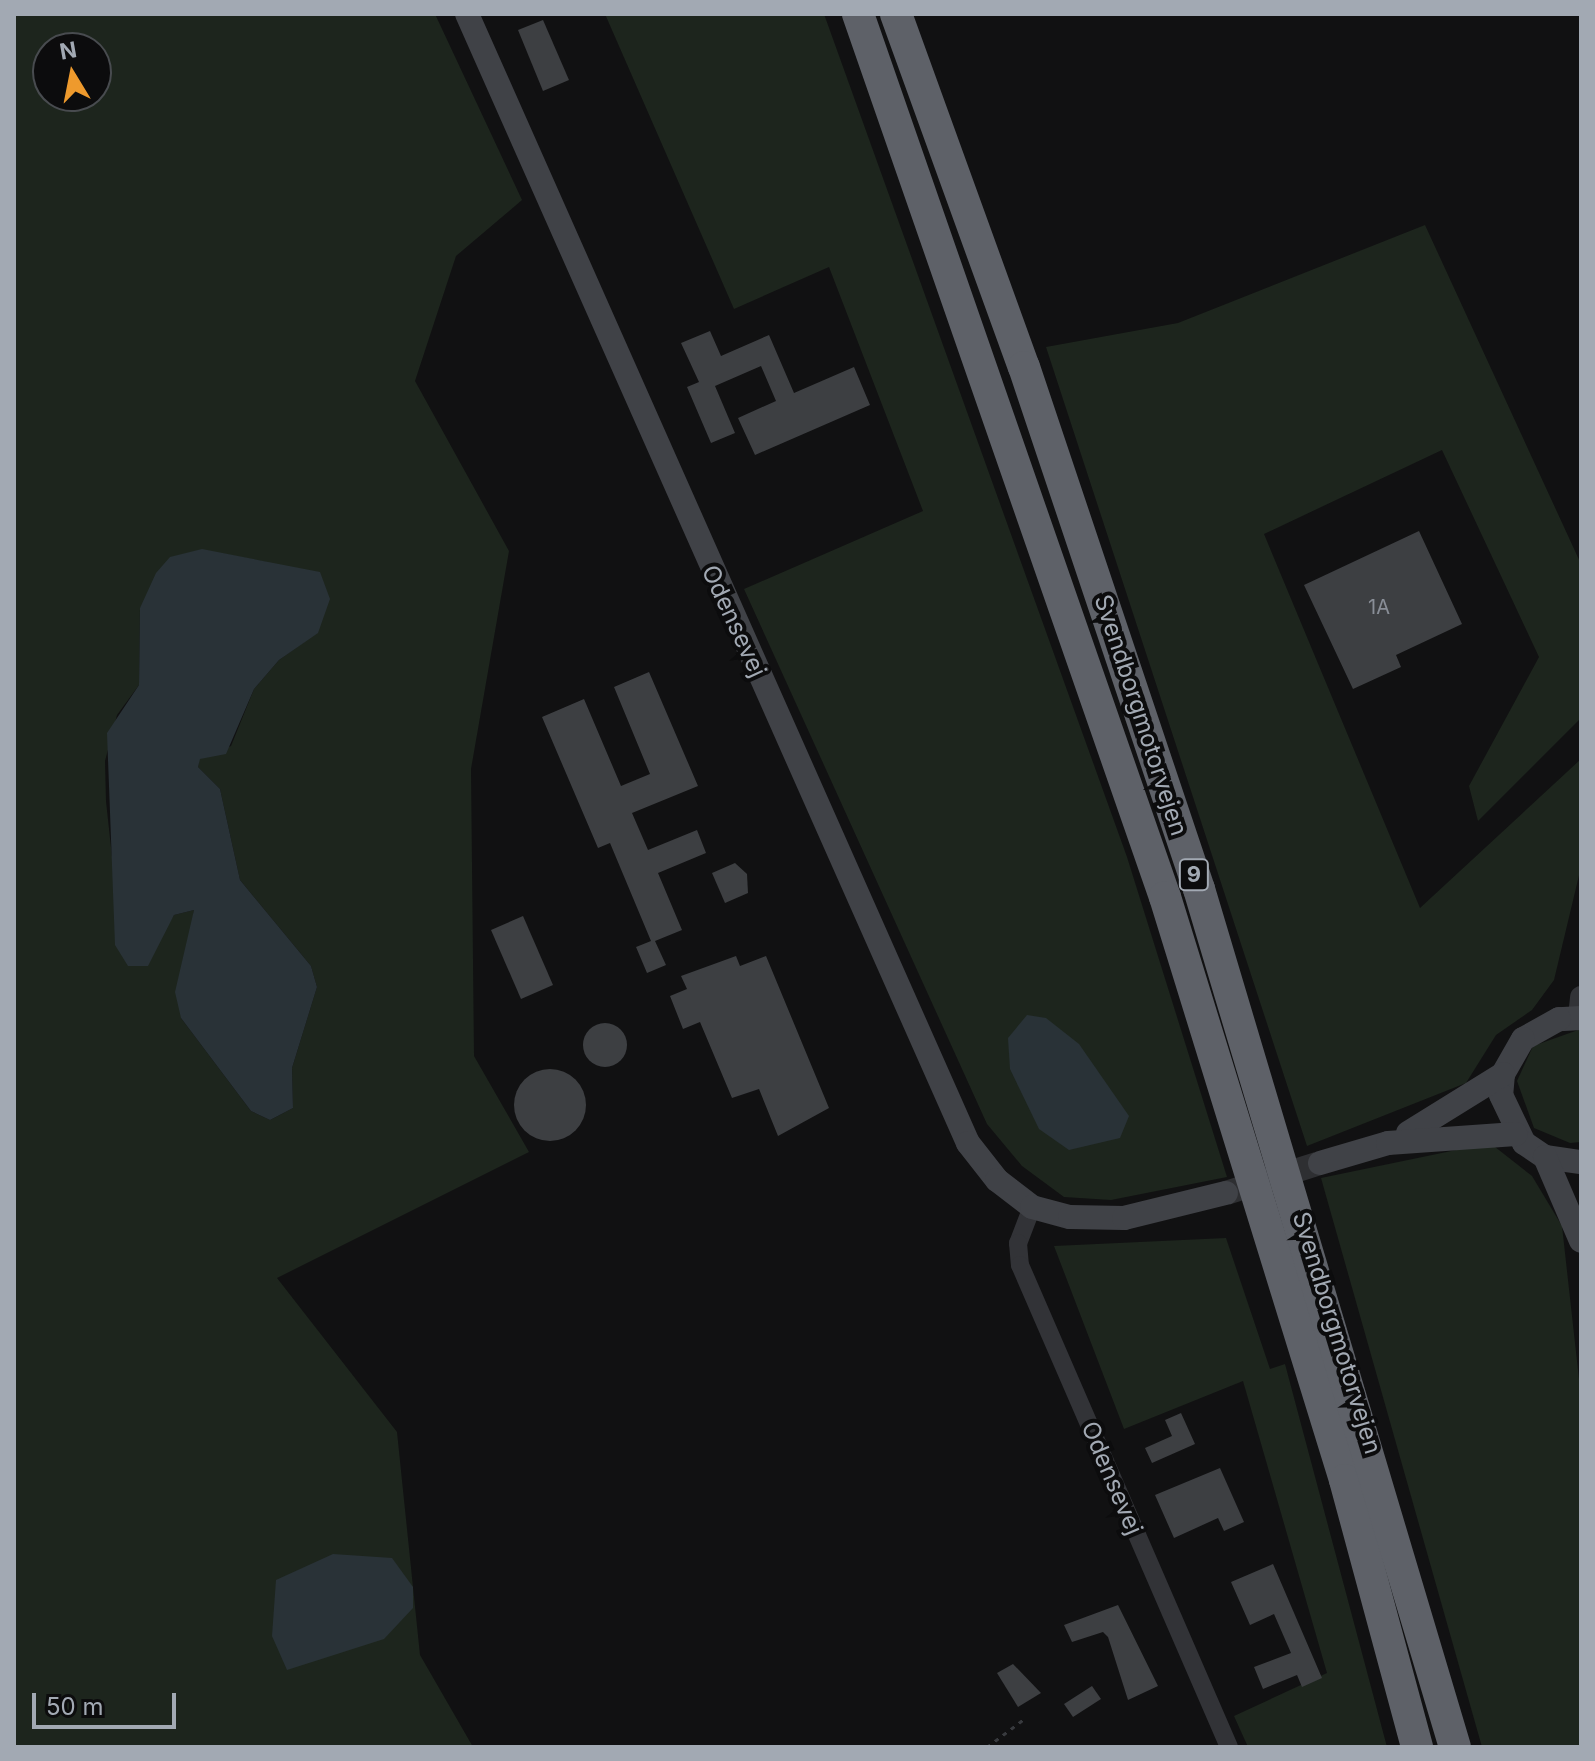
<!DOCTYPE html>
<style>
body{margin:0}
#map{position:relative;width:1595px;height:1761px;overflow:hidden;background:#111112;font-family:Inter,sans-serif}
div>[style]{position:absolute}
.green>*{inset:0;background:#1d251d}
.water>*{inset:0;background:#293237}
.building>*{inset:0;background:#3d3f42}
.round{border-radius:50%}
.secondary-tunnel>*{height:24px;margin-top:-12px;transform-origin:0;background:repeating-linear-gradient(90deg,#2e2f32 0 24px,transparent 0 36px)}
.path>*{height:3px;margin-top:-1.5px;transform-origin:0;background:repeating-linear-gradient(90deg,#383a3e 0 4px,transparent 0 10px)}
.minor>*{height:18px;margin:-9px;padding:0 9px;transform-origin:9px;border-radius:9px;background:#323337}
.tertiary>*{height:22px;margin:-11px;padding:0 11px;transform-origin:11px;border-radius:11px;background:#323337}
.secondary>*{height:24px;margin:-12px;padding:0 12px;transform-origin:12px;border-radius:12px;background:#404247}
.motorway>*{height:32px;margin:-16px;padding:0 16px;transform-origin:16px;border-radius:16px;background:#5e6168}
span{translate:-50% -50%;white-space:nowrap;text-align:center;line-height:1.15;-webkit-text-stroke:8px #0c0c0d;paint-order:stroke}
.number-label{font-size:20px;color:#898e97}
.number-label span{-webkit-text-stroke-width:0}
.shield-label span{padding:2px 6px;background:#0c0c0d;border:2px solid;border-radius:6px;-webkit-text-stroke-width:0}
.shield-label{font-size:22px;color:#a2a9b3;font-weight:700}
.street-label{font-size:24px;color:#a2a9b3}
.frame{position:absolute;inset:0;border:16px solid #a2a9b3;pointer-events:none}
.north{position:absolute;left:32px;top:32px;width:80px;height:80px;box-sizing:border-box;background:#0c0c0d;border:2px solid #484b4f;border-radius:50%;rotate:350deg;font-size:22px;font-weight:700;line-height:32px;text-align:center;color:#a2a9b3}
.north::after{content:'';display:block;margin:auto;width:28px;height:36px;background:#ee9a2d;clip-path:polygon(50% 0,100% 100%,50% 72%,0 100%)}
.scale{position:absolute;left:32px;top:1693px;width:144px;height:36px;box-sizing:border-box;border:4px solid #a2a9b3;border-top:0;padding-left:10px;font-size:24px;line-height:28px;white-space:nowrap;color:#a2a9b3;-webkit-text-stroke:6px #0c0c0d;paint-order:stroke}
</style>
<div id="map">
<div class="green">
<i style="clip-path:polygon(evenodd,14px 14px,435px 14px,522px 200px,456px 256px,415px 381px,509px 551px,471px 769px,474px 1056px,529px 1152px,277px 1278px,397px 1432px,420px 1655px,473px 1747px,14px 1747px,14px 14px,48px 48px,96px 48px,96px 96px,48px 96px,48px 48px,14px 14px,220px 553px,266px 562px,318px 632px,279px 660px,254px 689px,231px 746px,199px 759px,198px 767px,220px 789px,240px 880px,311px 966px,317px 987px,292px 1068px,293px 1108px,270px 1120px,251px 1111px,181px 1018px,194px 910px,174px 915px,157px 942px,114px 875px,106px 801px,105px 761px,117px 715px,139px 685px,140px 608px,220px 553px)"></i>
<i style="clip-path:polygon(605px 14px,824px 14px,1127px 857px,1227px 1177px,1111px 1200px,1064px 1197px,1022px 1166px,987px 1124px,744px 589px,923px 511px,829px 267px,734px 309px)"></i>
<i style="clip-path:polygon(1425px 225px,1581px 564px,1581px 718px,1478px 821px,1469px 786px,1539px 657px,1442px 450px,1264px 534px,1420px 908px,1581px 759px,1581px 867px,1554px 980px,1532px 1010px,1496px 1035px,1466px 1083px,1307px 1146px,1046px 347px,1178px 323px)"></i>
<i style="clip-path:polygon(1581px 1029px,1581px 1142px,1570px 1143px,1534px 1128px,1517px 1081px,1533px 1046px)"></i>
<i style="clip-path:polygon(1490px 1143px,1532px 1176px,1562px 1226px,1581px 1397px,1581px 1747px,1482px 1747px,1321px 1178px)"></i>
<i style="clip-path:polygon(1226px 1238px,1270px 1369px,1285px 1364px,1387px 1747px,1248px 1747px,1234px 1716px,1327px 1673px,1243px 1381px,1124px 1429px,1054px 1246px)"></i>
</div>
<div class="water">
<i style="clip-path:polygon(202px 549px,320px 572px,330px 599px,318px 633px,279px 660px,254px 689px,226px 754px,200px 759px,198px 767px,220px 789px,240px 880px,311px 966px,317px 987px,292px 1068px,293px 1108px,270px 1120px,251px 1111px,181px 1018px,175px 992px,194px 910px,174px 915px,148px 966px,128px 966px,115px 945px,107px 733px,139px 685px,140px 608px,156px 573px,170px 557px)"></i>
<i style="clip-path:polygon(1027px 1015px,1046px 1018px,1079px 1044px,1129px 1116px,1120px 1138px,1069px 1150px,1039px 1129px,1010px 1069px,1008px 1038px)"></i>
<i style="clip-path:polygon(333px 1554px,392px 1558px,413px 1587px,413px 1608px,384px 1639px,287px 1670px,272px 1636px,276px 1580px)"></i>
</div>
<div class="building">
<i style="clip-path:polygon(543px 20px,569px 80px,543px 91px,518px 30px)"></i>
<i style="clip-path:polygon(710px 331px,721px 356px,769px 335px,794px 393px,854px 367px,870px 405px,755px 455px,738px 418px,776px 401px,761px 366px,715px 386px,735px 433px,711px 443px,687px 387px,699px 382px,681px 343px)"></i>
<i style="clip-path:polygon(1419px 531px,1462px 624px,1396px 655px,1401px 667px,1353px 689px,1304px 585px)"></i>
<i style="clip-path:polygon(649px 672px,698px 786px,632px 813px,648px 850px,697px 830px,706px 853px,658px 873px,682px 930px,655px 941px,666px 965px,647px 973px,636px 947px,651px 941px,610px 843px,598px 848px,542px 717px,584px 699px,621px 786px,650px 774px,614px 687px)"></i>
<i style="clip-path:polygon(735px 863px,747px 874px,748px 893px,725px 903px,712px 873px)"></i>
<i style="clip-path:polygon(523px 916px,553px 985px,521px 999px,491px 930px)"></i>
<i style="clip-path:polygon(736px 956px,740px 966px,766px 956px,829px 1108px,778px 1136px,759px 1089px,732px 1098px,700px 1022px,683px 1029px,670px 996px,687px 989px,681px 976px)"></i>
<i class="round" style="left:583px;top:1023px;width:44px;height:44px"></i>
<i class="round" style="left:514px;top:1069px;width:72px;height:72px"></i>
<i style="clip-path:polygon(1181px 1413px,1195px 1444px,1152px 1463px,1145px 1448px,1172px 1436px,1165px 1420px)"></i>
<i style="clip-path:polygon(1220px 1468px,1244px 1522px,1224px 1531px,1218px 1518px,1174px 1538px,1155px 1495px)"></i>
<i style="clip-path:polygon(1273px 1564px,1322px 1678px,1302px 1687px,1297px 1675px,1263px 1689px,1254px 1667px,1291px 1653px,1274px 1614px,1250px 1625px,1231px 1582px)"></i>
<i style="clip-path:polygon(1118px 1605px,1158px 1686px,1128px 1700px,1108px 1637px,1103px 1632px,1072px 1642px,1064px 1625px)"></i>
<i style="clip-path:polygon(1013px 1664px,1041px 1693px,1018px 1707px,997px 1673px)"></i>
<i style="clip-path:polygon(1092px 1686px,1101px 1699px,1073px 1717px,1064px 1704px)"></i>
</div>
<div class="secondary-tunnel">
<i style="left:1226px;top:1193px;width:99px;rotate:-17.7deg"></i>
</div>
<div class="path">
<i style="left:987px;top:1747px;width:46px;rotate:-37.1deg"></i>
</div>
<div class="minor">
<i style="left:1032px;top:1207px;width:39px;rotate:111deg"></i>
<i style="left:1018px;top:1243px;width:22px;rotate:85deg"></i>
<i style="left:1020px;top:1265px;width:525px;rotate:66.56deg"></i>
</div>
<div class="tertiary">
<i style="left:1579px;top:1017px;width:20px;rotate:-84deg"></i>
</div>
<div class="secondary">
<i style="left:467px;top:14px;width:1235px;rotate:66.07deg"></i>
<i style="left:968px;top:1143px;width:47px;rotate:51.9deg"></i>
<i style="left:997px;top:1180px;width:44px;rotate:37.6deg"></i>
<i style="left:1032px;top:1207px;width:39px;rotate:15deg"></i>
<i style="left:1070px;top:1217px;width:54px;rotate:1.1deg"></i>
<i style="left:1124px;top:1218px;width:105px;rotate:-13.8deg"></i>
<i style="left:1581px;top:1018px;width:22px;rotate:177deg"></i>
<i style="left:1559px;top:1019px;width:41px;rotate:150.9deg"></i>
<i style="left:1523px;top:1039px;width:40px;rotate:119.7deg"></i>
<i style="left:1503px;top:1074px;width:21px;rotate:95deg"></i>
<i style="left:1501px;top:1095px;width:53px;rotate:64.4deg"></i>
<i style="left:1524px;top:1143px;width:25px;rotate:34deg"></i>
<i style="left:1545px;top:1157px;width:36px;rotate:8deg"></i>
<i style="left:1408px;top:1133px;width:112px;rotate:-31.8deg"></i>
<i style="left:1545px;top:1157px;width:91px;rotate:66.8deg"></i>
<i style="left:1320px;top:1163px;width:71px;rotate:-16.4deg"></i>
<i style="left:1388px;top:1143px;width:128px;rotate:-4deg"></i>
</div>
<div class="motorway">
<i style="left:858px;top:14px;width:935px;rotate:70.83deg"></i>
<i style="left:1165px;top:897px;width:610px;rotate:72.84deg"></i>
<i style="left:1345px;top:1480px;width:277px;rotate:74.9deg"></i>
<i style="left:896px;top:14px;width:375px;rotate:70.1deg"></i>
<i style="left:1024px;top:367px;width:551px;rotate:71.47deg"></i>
<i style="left:1199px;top:889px;width:895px;rotate:73.39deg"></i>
</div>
<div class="number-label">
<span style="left:1379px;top:607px">1A</span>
</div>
<div class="shield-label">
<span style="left:1194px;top:875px">9</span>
</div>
<div class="street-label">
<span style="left:734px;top:621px;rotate:65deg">Odensevej</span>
<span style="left:1141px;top:715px;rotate:72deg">Svendborgmotorvejen</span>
<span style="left:1337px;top:1333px;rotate:73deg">Svendborgmotorvejen</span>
<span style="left:1112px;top:1478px;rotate:67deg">Odensevej</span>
</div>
<div class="frame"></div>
<div class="north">N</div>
<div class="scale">50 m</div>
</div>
